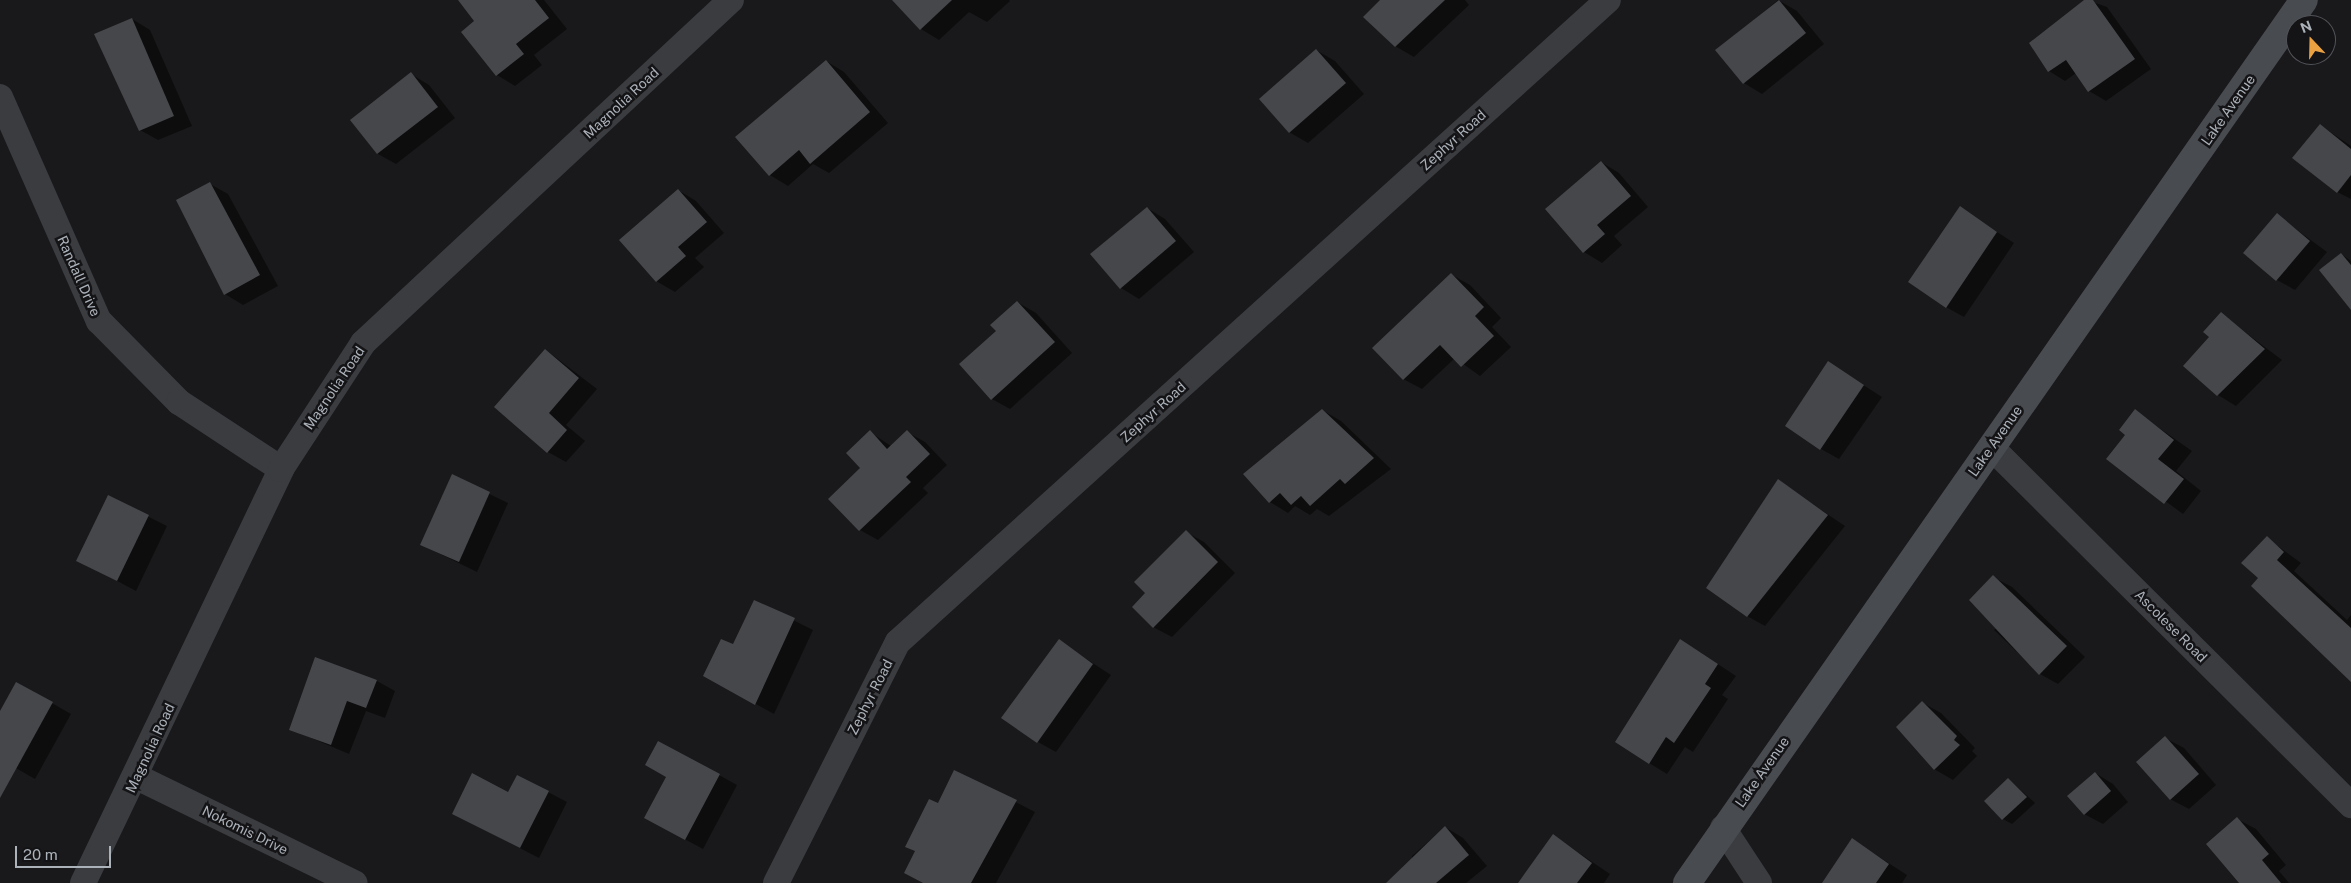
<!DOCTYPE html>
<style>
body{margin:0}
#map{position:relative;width:2351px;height:883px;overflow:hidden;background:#19191b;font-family:"Public Sans",sans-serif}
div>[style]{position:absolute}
.shadow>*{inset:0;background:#0007}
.building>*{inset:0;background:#46474b}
.street>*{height:26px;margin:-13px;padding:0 13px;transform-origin:13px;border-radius:13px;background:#3a3c40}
.secondary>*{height:28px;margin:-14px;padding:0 14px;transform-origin:14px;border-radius:14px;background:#484b50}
span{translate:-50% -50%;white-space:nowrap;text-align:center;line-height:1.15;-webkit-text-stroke:5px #141416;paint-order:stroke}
.street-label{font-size:14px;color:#acb2ba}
.north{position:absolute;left:2286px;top:15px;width:50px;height:50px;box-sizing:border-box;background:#141416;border:1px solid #515358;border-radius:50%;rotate:339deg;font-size:14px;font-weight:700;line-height:20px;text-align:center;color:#acb2ba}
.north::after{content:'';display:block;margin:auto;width:18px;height:22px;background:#eaa142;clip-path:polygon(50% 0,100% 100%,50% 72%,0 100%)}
.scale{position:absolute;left:15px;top:846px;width:96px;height:22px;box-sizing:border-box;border:2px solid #acb2ba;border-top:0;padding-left:6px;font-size:15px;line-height:18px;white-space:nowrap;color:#acb2ba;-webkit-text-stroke:4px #141416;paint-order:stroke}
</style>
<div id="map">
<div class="shadow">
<i style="clip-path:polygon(473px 0,544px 0,567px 29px,534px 55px,542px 65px,515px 86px,497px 75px,462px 32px,476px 21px)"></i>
<i style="clip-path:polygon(894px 0,1009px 0,1010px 1px,987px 22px,969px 12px,939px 40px,921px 29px)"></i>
<i style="clip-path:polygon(1382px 0,1465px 0,1469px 5px,1414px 57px,1395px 46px)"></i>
<i style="clip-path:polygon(1778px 0,1797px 11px,1824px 44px,1762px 94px,1744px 83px,1717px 50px)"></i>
<i style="clip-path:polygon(2087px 0,2107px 7px,2151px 69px,2106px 101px,2089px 91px,2076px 73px,2065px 81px,2049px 71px)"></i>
<i style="clip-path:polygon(132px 19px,150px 30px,192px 126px,158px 140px,140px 130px)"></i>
<i style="clip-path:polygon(1316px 50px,1335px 61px,1364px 94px,1308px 143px,1289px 132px)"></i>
<i style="clip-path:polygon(826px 61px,844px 72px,888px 123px,829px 173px,813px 164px,788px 186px,770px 175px)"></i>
<i style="clip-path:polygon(411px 74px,429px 85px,455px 118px,396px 164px,378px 154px,352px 120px)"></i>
<i style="clip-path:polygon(2320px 125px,2351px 146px,2351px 199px,2337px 192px)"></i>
<i style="clip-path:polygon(1601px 162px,1619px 173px,1648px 207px,1614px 236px,1622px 245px,1602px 263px,1584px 252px)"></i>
<i style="clip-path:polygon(210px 184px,228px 194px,278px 286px,243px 305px,225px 294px)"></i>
<i style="clip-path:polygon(678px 190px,696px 201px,724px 233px,695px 258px,704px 267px,675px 292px,656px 281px)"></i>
<i style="clip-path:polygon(1147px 208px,1165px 219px,1194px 252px,1139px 299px,1121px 288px,1092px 255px)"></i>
<i style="clip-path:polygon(1960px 208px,2014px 243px,1964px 317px,1946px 307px)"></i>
<i style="clip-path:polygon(2277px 215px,2327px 252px,2295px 290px,2277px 280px)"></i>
<i style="clip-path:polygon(2341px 254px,2351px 261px,2351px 302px)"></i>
<i style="clip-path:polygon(1452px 275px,1470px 285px,1501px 318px,1492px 327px,1511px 347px,1480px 376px,1455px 358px,1422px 389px,1403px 379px)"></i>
<i style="clip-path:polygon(1017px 302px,1036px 313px,1072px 353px,1010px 409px,992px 399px,998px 331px)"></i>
<i style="clip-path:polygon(2221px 314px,2282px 360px,2236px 406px,2218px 395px,2210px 337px)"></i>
<i style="clip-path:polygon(546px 350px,597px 389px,566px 425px,585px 441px,566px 462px,548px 452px)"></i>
<i style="clip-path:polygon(1829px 363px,1882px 397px,1839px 459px,1821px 449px)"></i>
<i style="clip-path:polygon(1322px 410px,1341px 421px,1391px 469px,1329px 516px,1317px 509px,1310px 515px,1295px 506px,1288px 513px,1270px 502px)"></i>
<i style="clip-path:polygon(2135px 411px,2192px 451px,2176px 471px,2201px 491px,2183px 514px,2108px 459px,2127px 435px)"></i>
<i style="clip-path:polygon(870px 432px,891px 446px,907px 432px,925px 442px,947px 465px,923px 488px,928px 493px,878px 540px,860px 530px)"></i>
<i style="clip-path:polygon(452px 476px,508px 503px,477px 572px,422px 545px)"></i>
<i style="clip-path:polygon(1778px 481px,1845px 526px,1765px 626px,1747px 616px)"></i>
<i style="clip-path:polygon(109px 497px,167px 526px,136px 591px,78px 560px)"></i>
<i style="clip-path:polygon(1186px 532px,1204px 542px,1235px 573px,1172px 637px,1153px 627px,1147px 593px)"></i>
<i style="clip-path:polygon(2267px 538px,2301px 563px,2294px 571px,2347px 620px,2351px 615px,2351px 678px,2260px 578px)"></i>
<i style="clip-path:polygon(1993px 577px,2012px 587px,2085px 657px,2058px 684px,2040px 674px,1994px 630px,1998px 626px)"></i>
<i style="clip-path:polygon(755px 601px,813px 630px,774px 714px,723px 686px,734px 646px)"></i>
<i style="clip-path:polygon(1059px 641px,1111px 675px,1056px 752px,1038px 742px)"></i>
<i style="clip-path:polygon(1698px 651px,1736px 676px,1722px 695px,1728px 699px,1693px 752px,1685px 747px,1667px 774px,1649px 763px)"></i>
<i style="clip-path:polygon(377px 681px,395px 691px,385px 718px,366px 711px,349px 754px,290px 729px)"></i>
<i style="clip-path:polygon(17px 683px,71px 714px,35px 779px,0 759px,0 713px)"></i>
<i style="clip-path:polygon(1923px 703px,1941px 713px,1975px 748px,1972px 751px,1977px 756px,1953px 780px,1934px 769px)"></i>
<i style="clip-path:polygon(2165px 738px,2184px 748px,2216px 785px,2189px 809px,2170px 799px)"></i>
<i style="clip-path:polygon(955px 771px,1035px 812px,996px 883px,923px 883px,905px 873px)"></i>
<i style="clip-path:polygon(2095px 773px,2113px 784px,2128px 802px,2103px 824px,2084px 814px)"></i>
<i style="clip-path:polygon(719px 775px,737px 785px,703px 849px,664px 828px)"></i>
<i style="clip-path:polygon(2008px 779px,2035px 803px,2012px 824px,2003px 819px)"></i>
<i style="clip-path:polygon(548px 792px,567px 802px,539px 858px,454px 814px,509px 793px)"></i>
<i style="clip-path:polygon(2237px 819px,2256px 829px,2286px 865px,2279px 871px,2289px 883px,2240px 883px)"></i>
<i style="clip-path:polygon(1445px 827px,1463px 838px,1487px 866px,1466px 883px,1414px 883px,1412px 856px)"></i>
<i style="clip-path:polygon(1554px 836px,1610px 874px,1604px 883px,1520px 883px)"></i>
<i style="clip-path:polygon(1853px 840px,1907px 875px,1902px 883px,1832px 883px)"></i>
</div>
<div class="building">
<i style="clip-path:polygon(458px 0,535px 0,549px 18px,516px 44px,524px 54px,496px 76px,461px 32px,474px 21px)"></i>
<i style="clip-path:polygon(892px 0,952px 0,920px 30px)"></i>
<i style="clip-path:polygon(1380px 0,1445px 0,1395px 47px,1363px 17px)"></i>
<i style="clip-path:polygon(1779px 0,1806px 33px,1743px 84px,1715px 50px)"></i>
<i style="clip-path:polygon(2084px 0,2093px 0,2135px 59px,2088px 92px,2066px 60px,2048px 72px,2029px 43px)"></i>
<i style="clip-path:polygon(132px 18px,174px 116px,139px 131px,94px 34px)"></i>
<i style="clip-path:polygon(1316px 49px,1346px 83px,1289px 133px,1259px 99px)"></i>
<i style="clip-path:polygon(826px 60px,870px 112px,810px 164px,799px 150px,769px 176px,735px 137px)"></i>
<i style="clip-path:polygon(411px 72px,438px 107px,377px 154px,350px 120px)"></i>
<i style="clip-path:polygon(2320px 124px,2351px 149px,2351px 175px,2337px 193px,2292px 158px)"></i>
<i style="clip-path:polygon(1601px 161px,1631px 196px,1597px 225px,1605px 234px,1583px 253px,1545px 209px)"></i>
<i style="clip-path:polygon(210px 182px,260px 275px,224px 295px,176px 200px)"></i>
<i style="clip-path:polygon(678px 189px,707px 222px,678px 247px,686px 256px,656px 282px,619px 240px)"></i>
<i style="clip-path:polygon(1960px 206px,1997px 232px,1946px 308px,1908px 282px)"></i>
<i style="clip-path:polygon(1147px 207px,1176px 241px,1120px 289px,1090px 254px)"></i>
<i style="clip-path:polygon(2277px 213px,2310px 241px,2276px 281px,2243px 253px)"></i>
<i style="clip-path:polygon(2341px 253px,2351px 265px,2351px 310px,2319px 270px)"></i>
<i style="clip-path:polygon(1451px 273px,1484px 307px,1475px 316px,1494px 336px,1461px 367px,1440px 345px,1403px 380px,1372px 348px)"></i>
<i style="clip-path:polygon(1017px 301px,1055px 342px,991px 400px,959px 364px,996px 331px,990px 325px)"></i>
<i style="clip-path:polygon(2221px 312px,2265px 349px,2217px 396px,2183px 366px,2209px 337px,2203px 332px)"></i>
<i style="clip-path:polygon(545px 349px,579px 378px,549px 413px,567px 430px,547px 453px,494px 407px)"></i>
<i style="clip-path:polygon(1828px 361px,1864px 385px,1820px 450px,1785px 426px)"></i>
<i style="clip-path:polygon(1322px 409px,1374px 458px,1345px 484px,1340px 479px,1310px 506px,1301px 496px,1291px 505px,1280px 493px,1269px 503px,1243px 474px)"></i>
<i style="clip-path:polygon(2135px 409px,2174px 440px,2158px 459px,2184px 479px,2164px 504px,2106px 459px,2125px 435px,2119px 430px)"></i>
<i style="clip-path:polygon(870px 430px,887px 449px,907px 430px,930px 454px,906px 477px,911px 482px,859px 531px,828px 499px,860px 468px,846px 453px)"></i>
<i style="clip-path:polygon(452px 474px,490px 492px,459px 562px,420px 545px)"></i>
<i style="clip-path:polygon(1778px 479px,1828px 515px,1747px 617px,1706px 588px)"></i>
<i style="clip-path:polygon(108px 495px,149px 515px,117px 581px,76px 561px)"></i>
<i style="clip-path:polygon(1186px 530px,1218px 562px,1153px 628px,1132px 607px,1145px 593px,1134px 582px)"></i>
<i style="clip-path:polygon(2267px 536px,2284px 552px,2277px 560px,2351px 628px,2351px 682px,2251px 586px,2258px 578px,2241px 563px)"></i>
<i style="clip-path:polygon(1993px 575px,2067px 646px,2039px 675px,1969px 600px)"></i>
<i style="clip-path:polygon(754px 600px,795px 618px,755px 705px,703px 676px,721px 639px,733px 644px)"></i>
<i style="clip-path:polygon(1059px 639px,1093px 664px,1037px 743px,1001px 718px)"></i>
<i style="clip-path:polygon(1680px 639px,1718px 664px,1705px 684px,1711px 688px,1674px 743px,1666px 737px,1649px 764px,1615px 742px)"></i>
<i style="clip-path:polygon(315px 657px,377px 680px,366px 708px,347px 701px,331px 745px,289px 730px)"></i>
<i style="clip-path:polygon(16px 682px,53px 702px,0 798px,0 711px)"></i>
<i style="clip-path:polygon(1922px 701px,1957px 736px,1954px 740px,1960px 745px,1934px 770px,1896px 727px)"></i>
<i style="clip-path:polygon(2165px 736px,2199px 774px,2170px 800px,2136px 762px)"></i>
<i style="clip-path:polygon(658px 741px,720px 774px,685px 840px,644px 818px,666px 777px,645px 765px)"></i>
<i style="clip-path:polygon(954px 770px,1017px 800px,971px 883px,923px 883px,904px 873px,915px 851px,905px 847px,929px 799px,938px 803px)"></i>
<i style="clip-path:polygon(2095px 772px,2111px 791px,2084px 815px,2067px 796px)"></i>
<i style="clip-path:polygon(472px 773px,508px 792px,517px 775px,549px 791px,520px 848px,452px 814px)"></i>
<i style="clip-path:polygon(2008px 778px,2027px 797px,2002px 820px,1984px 801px)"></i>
<i style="clip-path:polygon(2237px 817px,2269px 854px,2262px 860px,2281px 883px,2239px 883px,2206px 844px)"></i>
<i style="clip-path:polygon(1445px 826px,1469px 855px,1436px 883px,1386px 883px)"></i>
<i style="clip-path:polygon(1553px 834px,1592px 863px,1577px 883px,1518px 883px)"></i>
<i style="clip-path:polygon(1852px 838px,1889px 864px,1876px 883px,1822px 883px)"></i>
</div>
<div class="street">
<i style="left:0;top:97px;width:245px;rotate:66.2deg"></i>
<i style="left:99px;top:321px;width:114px;rotate:45.4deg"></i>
<i style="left:179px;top:402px;width:122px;rotate:33.3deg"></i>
<i style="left:1991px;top:447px;width:508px;rotate:44.84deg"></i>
<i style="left:137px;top:777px;width:242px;rotate:26deg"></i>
<i style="left:1723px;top:828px;width:66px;rotate:56.8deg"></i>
<i style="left:83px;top:883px;width:459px;rotate:-64.4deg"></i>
<i style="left:281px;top:469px;width:150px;rotate:-56.9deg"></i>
<i style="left:363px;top:343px;width:503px;rotate:-42.99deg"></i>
<i style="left:776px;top:883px;width:270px;rotate:-63.2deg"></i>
<i style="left:898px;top:642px;width:957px;rotate:-42.12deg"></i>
</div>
<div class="secondary">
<i style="left:1687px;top:883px;width:1077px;rotate:-55.06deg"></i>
</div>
<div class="street-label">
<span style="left:621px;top:103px;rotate:-43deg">Magnolia Road</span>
<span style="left:2228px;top:110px;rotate:-55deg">Lake Avenue</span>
<span style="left:1453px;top:140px;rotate:-42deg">Zephyr Road</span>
<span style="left:79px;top:276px;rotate:66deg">Randall Drive</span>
<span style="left:334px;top:388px;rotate:-56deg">Magnolia Road</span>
<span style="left:1153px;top:412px;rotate:-42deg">Zephyr Road</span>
<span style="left:1995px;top:441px;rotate:-55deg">Lake Avenue</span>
<span style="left:2171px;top:626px;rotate:45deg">Ascolese Road</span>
<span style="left:870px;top:697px;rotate:-63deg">Zephyr Road</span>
<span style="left:150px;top:748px;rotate:-65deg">Magnolia Road</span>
<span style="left:1762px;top:772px;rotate:-55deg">Lake Avenue</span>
<span style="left:245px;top:830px;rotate:26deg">Nokomis Drive</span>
</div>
<div class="north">N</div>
<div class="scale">20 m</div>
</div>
